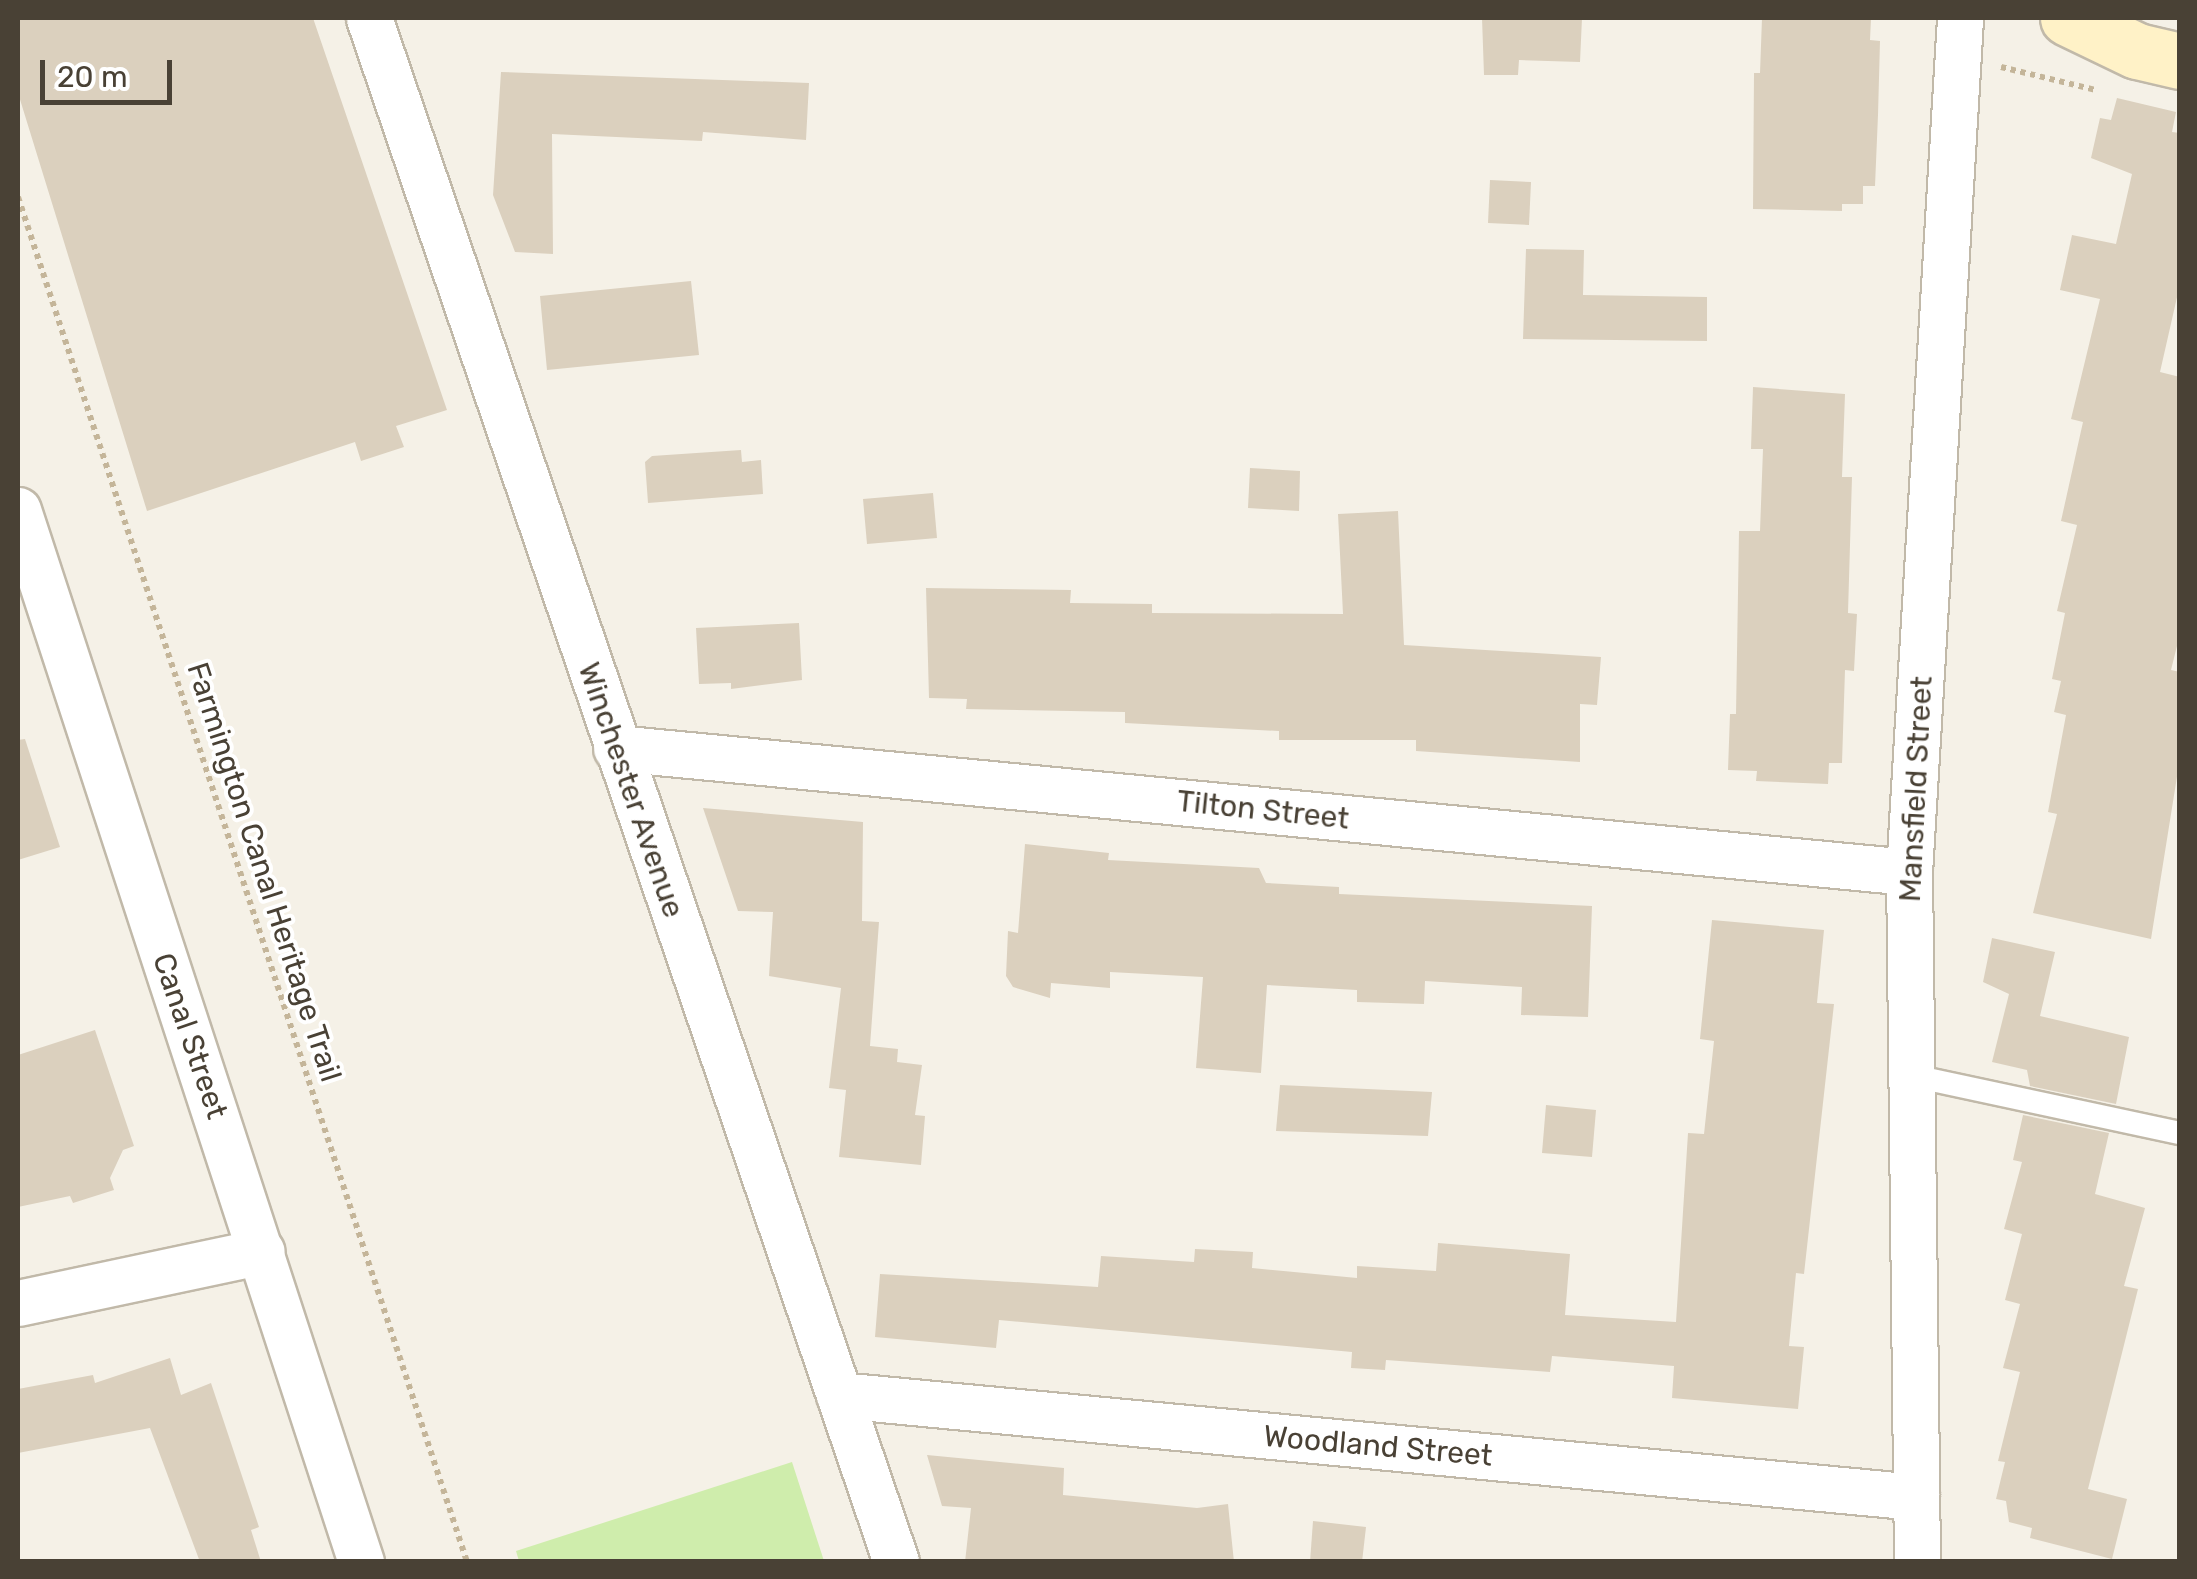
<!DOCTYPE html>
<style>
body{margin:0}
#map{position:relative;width:2197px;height:1579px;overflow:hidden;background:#f5f1e7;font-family:Rubik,sans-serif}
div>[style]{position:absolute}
.green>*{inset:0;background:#cfedac}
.building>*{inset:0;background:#dbd0be}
.path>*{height:6px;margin-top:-3px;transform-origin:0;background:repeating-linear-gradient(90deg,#c4b599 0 5px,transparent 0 10px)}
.roads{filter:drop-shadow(2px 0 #c1b9a9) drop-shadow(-2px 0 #c1b9a9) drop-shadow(0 2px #c1b9a9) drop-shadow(0 -2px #c1b9a9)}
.lane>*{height:22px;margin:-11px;padding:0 11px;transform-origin:11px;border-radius:11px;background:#fff}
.street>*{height:45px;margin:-22.5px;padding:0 22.5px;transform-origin:22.5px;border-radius:22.5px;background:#fff}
.secondary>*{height:55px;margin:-27.5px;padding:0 27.5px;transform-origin:27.5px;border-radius:27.5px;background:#fff2c7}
span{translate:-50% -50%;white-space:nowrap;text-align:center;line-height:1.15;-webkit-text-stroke:8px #fff;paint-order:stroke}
.street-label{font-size:30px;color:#494135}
.frame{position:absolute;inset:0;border:20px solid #494135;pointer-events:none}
.scale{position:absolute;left:40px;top:60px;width:132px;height:45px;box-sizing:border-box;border:5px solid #494135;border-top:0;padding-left:12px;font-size:30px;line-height:35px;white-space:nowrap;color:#494135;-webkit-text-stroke:8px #fff;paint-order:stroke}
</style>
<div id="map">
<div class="green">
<i style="clip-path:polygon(792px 1462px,824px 1561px,519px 1561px,516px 1551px)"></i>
</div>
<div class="building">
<i style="clip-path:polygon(18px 18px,313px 18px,447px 410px,396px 426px,404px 447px,361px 461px,355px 442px,147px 511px,18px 93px)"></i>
<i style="clip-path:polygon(1482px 18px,1582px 18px,1580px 62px,1519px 60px,1518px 75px,1484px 75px)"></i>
<i style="clip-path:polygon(1762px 18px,1871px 18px,1870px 40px,1880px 41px,1878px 115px,1875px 186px,1863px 186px,1863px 204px,1842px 204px,1842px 211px,1753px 209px,1754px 73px,1760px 73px)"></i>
<i style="clip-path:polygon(501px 72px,809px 83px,806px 140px,703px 132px,702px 141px,552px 134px,553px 254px,515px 252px,493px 195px)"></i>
<i style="clip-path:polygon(2117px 98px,2176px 112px,2172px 132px,2180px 133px,2180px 284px,2160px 372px,2180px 377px,2180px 634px,2171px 670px,2180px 672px,2180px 758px,2151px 939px,2033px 913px,2057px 814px,2048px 812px,2066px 715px,2054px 712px,2061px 681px,2052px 679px,2065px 613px,2057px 611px,2077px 525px,2061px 521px,2083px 422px,2071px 419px,2100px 299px,2060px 290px,2072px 235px,2116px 244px,2132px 174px,2091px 158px,2100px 118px,2111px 120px)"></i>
<i style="clip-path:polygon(1490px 180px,1531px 182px,1529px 225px,1488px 223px)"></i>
<i style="clip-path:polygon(1526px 249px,1584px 250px,1583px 295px,1707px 297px,1707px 341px,1523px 339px)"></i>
<i style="clip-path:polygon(691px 281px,699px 355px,547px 370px,540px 296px)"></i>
<i style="clip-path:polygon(1753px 387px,1845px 394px,1842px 477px,1852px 477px,1848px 613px,1857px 614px,1854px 671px,1845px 670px,1842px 763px,1829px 763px,1828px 784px,1756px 781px,1757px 771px,1728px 770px,1730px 714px,1736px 714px,1739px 531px,1760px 531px,1763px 449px,1751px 449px)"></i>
<i style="clip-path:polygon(741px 450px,742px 462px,761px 460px,763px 494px,648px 503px,645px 462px,652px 456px)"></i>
<i style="clip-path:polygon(1250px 468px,1300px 471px,1299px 511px,1248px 508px)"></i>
<i style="clip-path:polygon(933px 493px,937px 538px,867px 544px,863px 499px)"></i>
<i style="clip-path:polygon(1398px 511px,1404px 645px,1601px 657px,1597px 705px,1580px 704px,1580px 762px,1416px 751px,1416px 740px,1279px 740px,1279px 731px,1125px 723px,1125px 712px,966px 709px,967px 699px,929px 698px,926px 588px,1071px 590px,1070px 603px,1152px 604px,1152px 613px,1343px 614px,1338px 514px)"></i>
<i style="clip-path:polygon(799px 623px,802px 680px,731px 689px,731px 683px,699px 684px,696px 628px)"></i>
<i style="clip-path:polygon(25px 739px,60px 847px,18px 860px,18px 740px)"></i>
<i style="clip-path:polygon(703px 808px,863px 822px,862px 921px,879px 922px,870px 1046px,898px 1049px,897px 1062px,922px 1065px,915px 1115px,925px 1116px,921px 1165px,839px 1157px,846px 1090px,829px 1088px,841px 988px,769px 976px,773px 912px,738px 911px)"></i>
<i style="clip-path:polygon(1025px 844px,1109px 853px,1108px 860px,1259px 868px,1266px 883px,1339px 887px,1339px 894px,1592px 906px,1588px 1017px,1521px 1015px,1522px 987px,1425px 981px,1424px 1004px,1357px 1002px,1357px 990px,1267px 985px,1261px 1073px,1196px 1068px,1203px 977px,1110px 972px,1110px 988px,1051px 983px,1050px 998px,1013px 987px,1006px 976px,1008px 931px,1018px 933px)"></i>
<i style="clip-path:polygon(1712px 920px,1824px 930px,1817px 1003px,1834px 1004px,1804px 1274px,1796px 1273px,1789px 1346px,1804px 1347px,1798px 1409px,1672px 1398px,1674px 1366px,1552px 1356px,1550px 1372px,1386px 1360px,1385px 1370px,1351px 1368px,1352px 1352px,999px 1320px,996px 1348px,875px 1337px,880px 1274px,1098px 1287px,1101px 1256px,1194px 1262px,1195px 1249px,1253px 1252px,1252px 1268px,1357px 1278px,1357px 1266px,1436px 1271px,1438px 1243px,1570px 1254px,1565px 1315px,1676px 1322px,1688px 1133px,1704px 1134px,1714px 1041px,1700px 1039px)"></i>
<i style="clip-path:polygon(1992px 938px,2055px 952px,2040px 1016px,2129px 1037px,2116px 1104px,2030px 1086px,2027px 1070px,1992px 1062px,2009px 994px,1983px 982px)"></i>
<i style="clip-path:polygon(95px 1030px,134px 1146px,123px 1150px,110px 1178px,114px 1190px,73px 1203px,70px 1196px,18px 1207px,18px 1055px)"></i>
<i style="clip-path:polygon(1280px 1085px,1432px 1092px,1428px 1136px,1276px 1131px)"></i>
<i style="clip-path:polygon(1546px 1105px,1596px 1110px,1592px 1157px,1542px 1153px)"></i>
<i style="clip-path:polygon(2023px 1115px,2109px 1133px,2095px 1194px,2145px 1208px,2124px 1286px,2138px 1289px,2088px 1489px,2127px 1499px,2112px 1559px,2030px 1538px,2032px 1528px,2009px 1522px,2006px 1501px,1996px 1499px,2005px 1462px,1998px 1461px,2020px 1372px,2003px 1368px,2020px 1304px,2005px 1300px,2022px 1234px,2004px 1229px,2022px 1162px,2013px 1160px)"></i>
<i style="clip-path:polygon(170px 1358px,181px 1395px,211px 1383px,259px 1527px,251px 1530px,261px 1562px,200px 1562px,150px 1428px,18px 1453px,18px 1389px,93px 1375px,95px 1383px)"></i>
<i style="clip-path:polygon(927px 1455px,1064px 1468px,1063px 1495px,1197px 1508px,1228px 1504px,1234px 1562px,965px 1562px,971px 1508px,942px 1506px)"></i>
<i style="clip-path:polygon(1313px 1521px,1366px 1527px,1362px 1562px,1310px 1562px)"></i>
</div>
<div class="path">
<i style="left:2001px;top:67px;width:98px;rotate:13.6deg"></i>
<i style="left:18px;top:197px;width:1437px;rotate:71.79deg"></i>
</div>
<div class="roads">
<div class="lane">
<i style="left:1909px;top:1075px;width:277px;rotate:12.1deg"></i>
</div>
<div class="street">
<i style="left:369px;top:18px;width:1631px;rotate:71.15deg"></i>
<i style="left:18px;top:510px;width:1107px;rotate:71.94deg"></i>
<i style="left:616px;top:748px;width:1299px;rotate:5.48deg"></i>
<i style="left:18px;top:1303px;width:249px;rotate:-12deg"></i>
<i style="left:839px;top:1395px;width:1082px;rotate:5.41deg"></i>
<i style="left:1917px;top:1562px;width:690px;rotate:-90.66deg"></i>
<i style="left:1909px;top:872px;width:856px;rotate:-86.58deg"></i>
</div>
<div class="secondary">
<i style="left:2068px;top:18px;width:76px;rotate:25.6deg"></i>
<i style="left:2137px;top:51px;width:44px;rotate:13.1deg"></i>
</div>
</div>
<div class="street-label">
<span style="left:1916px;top:789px;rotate:-87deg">Mansfield Street</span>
<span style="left:631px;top:790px;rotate:71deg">Winchester Avenue</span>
<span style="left:1263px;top:810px;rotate:6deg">Tilton Street</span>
<span style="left:264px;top:872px;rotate:72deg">Farmington Canal Heritage Trail</span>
<span style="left:190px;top:1036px;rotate:71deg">Canal Street</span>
<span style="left:1378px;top:1446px;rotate:5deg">Woodland Street</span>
</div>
<div class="frame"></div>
<div class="scale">20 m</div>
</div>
